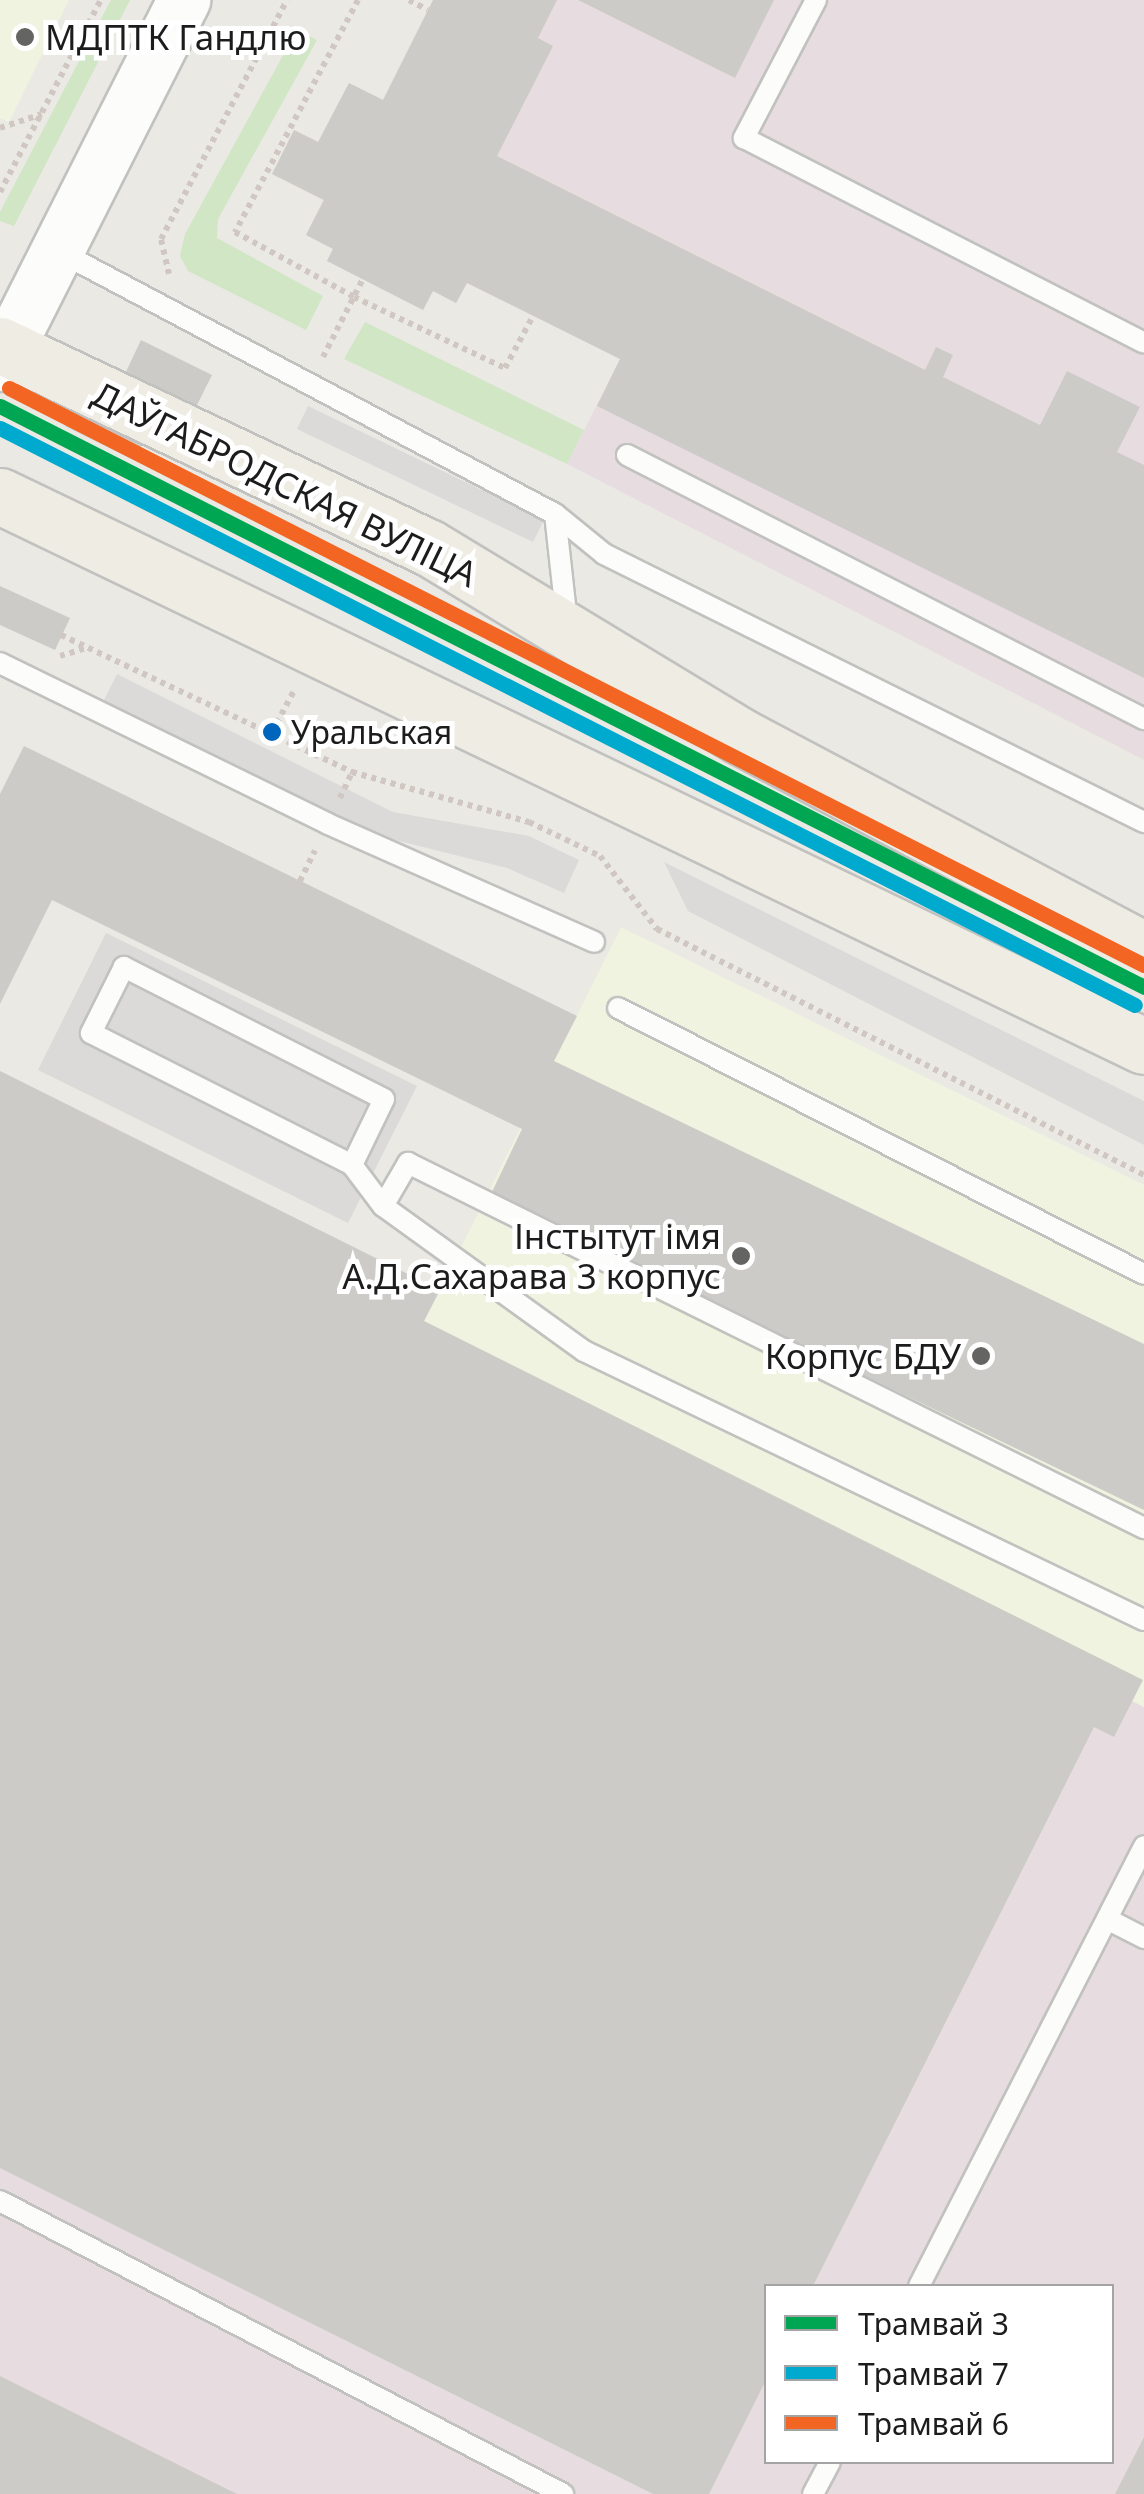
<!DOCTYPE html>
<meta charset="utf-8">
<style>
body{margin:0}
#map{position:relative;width:1144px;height:2494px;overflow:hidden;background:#eae9e4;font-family:"Noto Sans",sans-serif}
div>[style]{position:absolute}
.industrial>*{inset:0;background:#e7dde1}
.education>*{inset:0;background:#f0f3df}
.grass>*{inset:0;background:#d0e6c5}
.parking>*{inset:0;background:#dbdad8}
.building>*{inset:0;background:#cdcbc7}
.path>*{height:6px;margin-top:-3px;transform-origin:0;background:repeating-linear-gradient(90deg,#d0c7c3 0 5px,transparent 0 10px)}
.roads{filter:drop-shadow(2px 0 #c1c1bf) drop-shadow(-2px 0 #c1c1bf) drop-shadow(0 2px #c1c1bf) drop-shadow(0 -2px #c1c1bf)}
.service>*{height:20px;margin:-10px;padding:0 10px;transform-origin:10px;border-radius:10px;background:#fcfcfb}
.tertiary>*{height:52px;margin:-26px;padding:0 26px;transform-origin:26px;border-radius:26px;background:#fcfcfb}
.primary>*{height:55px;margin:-27.5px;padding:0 27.5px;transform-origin:27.5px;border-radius:27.5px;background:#efece4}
.tram-1>*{height:15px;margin:-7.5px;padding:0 7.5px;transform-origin:7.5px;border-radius:7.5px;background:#00a651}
.tram-2>*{height:15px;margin:-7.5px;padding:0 7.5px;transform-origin:7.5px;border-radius:7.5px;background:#00a9ce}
.tram-3>*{height:15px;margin:-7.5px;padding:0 7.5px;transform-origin:7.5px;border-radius:7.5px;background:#f26522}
.dots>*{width:28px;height:28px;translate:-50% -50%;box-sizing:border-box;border:5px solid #fff;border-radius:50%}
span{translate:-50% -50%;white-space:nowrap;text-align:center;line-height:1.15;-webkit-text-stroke:10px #fff;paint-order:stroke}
.bus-label{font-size:32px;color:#1c1c1c}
.left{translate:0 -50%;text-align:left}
.poi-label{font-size:35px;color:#1c1c1c}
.right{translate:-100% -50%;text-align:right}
.street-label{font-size:35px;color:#1c1c1c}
.legend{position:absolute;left:764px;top:2284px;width:350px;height:180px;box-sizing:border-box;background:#fff;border:2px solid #a4a4a4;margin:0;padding:12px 18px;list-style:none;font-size:30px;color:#1c1c1c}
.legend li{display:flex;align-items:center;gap:20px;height:50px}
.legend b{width:50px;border:2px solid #a4a4a4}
</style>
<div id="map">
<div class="industrial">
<i style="clip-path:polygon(433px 0,1144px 0,1144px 760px,567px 464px,620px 359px,467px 283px,456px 303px,433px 291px,423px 310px,327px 261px,333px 248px,306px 235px,323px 200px,272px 174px,294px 130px,319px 142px,349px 83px,383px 100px)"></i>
<i style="clip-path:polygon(evenodd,0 1071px,440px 1290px,425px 1321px,1143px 1680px,1133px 1700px,1144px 1707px,1144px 2494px,0 2494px,0 1071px,766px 2286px,1112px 2286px,1112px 2462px,766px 2462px,766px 2286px)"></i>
</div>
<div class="education">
<i style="clip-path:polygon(0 0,69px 0,9px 122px,0 118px)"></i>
<i style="clip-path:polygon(621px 927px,1144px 1185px,1144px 1707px,1132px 1701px,1142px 1680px,424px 1321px)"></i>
</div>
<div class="grass">
<i style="clip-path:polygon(111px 0,130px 0,14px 226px,0 221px,0 212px)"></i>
<i style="clip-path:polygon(297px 30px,317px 40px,218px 219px,217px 238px,323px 296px,306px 330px,188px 271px,180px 256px,185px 234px)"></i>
<i style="clip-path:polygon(365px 322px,584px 430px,567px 464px,344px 359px)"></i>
</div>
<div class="parking">
<i style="clip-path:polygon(308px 406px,544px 520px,533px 542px,297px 429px)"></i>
<i style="clip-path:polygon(117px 674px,393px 812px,529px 836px,579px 860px,564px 893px,507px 868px,383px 837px,103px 702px)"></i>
<i style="clip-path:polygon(664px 862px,1144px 1101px,1144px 1145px,688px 911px)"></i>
<i style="clip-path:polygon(106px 933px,417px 1086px,348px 1223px,38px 1070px)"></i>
</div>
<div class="building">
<i style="clip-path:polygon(433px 0,557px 0,538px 38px,553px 46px,497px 156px,925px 370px,936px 347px,953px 355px,943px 377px,1040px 425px,1067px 371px,1140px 407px,1117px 452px,1144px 465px,1144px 678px,597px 406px,620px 359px,467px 283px,456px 303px,433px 291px,423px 310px,327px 261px,333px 249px,306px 235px,324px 200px,272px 174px,294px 130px,318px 142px,349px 83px,383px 100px)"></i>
<i style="clip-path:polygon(578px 0,774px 0,735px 78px)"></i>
<i style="clip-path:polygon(141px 340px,212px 375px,194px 411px,124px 376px)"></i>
<i style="clip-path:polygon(74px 407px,143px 442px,134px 460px,65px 426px)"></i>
<i style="clip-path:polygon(0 586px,70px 618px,55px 650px,0 625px)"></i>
<i style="clip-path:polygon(24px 746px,577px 1016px,554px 1061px,1144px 1344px,1144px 1510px,490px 1196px,522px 1129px,52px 900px,0 1004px,0 794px)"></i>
<i style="clip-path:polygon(0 1071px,440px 1290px,424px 1321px,1143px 1680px,1114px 1737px,1094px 1727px,813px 2286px,766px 2286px,766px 2380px,709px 2494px,653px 2494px,0 2168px)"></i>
<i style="clip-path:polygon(0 2376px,237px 2494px,0 2494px)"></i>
<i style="clip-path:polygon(1144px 2437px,1144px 2494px,1115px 2494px)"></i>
</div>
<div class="path">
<i style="left:358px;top:0;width:263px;rotate:117.9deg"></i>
<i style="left:235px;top:232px;width:136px;rotate:28.6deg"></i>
<i style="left:354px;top:297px;width:167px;rotate:25.2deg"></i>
<i style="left:505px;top:368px;width:59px;rotate:-61.7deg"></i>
<i style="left:409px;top:0;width:21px;rotate:28deg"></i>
<i style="left:0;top:128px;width:44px;rotate:-18.4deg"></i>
<i style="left:0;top:192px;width:217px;rotate:-62.3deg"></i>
<i style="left:169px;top:274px;width:36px;rotate:-103deg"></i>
<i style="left:161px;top:239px;width:270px;rotate:-62.2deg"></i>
<i style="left:323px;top:357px;width:88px;rotate:-62.9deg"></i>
<i style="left:61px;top:635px;width:322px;rotate:25.2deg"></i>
<i style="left:352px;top:772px;width:184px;rotate:15.8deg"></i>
<i style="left:529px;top:822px;width:79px;rotate:25.6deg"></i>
<i style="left:600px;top:856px;width:93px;rotate:52deg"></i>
<i style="left:657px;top:929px;width:546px;rotate:26.8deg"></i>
<i style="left:60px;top:656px;width:27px;rotate:-17deg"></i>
<i style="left:272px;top:732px;width:49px;rotate:-61.9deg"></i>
<i style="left:340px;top:798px;width:29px;rotate:-65deg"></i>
<i style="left:300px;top:881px;width:34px;rotate:-64deg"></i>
</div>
<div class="roads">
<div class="service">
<i style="left:816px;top:0;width:156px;rotate:117.6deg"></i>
<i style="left:744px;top:138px;width:449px;rotate:27.1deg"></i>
<i style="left:60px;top:252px;width:560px;rotate:27.89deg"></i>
<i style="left:555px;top:514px;width:63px;rotate:39.2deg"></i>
<i style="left:604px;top:554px;width:603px;rotate:26.4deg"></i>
<i style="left:627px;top:455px;width:581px;rotate:27.05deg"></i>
<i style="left:555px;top:514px;width:109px;rotate:83.7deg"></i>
<i style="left:0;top:663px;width:365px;rotate:26.1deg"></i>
<i style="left:328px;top:824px;width:291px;rotate:23.9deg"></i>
<i style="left:618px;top:1008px;width:589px;rotate:26.83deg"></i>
<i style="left:352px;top:1165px;width:73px;rotate:-64.1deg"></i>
<i style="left:384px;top:1099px;width:292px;rotate:-153.1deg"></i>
<i style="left:124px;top:967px;width:74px;rotate:116.6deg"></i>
<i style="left:91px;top:1033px;width:292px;rotate:26.8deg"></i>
<i style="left:352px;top:1165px;width:51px;rotate:52.9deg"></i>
<i style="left:383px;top:1206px;width:248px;rotate:35.8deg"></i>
<i style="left:584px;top:1351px;width:621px;rotate:25.66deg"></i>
<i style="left:383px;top:1206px;width:50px;rotate:-59.8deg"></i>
<i style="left:408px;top:1163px;width:822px;rotate:26.38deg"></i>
<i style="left:1107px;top:1919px;width:42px;rotate:27.2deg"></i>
<i style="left:0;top:2201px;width:635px;rotate:27.49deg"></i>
<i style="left:919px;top:2286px;width:494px;rotate:-62.9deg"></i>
<i style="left:813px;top:2494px;width:36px;rotate:-62deg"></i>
</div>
<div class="tertiary">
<i style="left:0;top:365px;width:409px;rotate:-63.2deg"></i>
</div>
<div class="primary">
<i style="left:0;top:345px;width:473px;rotate:25.3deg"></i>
<i style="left:428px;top:547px;width:365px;rotate:31.2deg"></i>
<i style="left:740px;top:736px;width:457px;rotate:27.9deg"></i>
<i style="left:0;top:496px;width:1269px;rotate:25.68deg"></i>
</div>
</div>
<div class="tram-1">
<i style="left:0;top:406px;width:1283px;rotate:26.92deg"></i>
</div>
<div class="tram-2">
<i style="left:0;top:428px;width:1273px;rotate:26.95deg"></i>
</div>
<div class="tram-3">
<i style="left:9px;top:388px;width:1273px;rotate:26.95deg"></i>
</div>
<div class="dots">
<i style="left:25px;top:37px;background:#646462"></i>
<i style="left:272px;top:732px;background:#0065bd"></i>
<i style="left:741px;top:1256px;background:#646462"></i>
<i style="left:981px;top:1356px;background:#646462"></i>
</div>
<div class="bus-label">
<span class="left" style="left:291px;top:732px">Уральская</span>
</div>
<div class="poi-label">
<span class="left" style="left:45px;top:37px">МДПТК Гандлю</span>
<span class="right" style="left:721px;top:1256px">Інстытут імя<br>А.Д.Сахарава 3 корпус</span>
<span class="right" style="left:961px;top:1356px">Корпус БДУ</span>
</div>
<div class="street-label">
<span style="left:285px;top:484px;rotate:26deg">ДАЎГАБРОДСКАЯ ВУЛІЦА</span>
</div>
<ul class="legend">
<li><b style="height:12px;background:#00a651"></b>Трамвай 3</li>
<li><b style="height:12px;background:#00a9ce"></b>Трамвай 7</li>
<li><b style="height:12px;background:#f26522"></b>Трамвай 6</li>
</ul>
</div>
